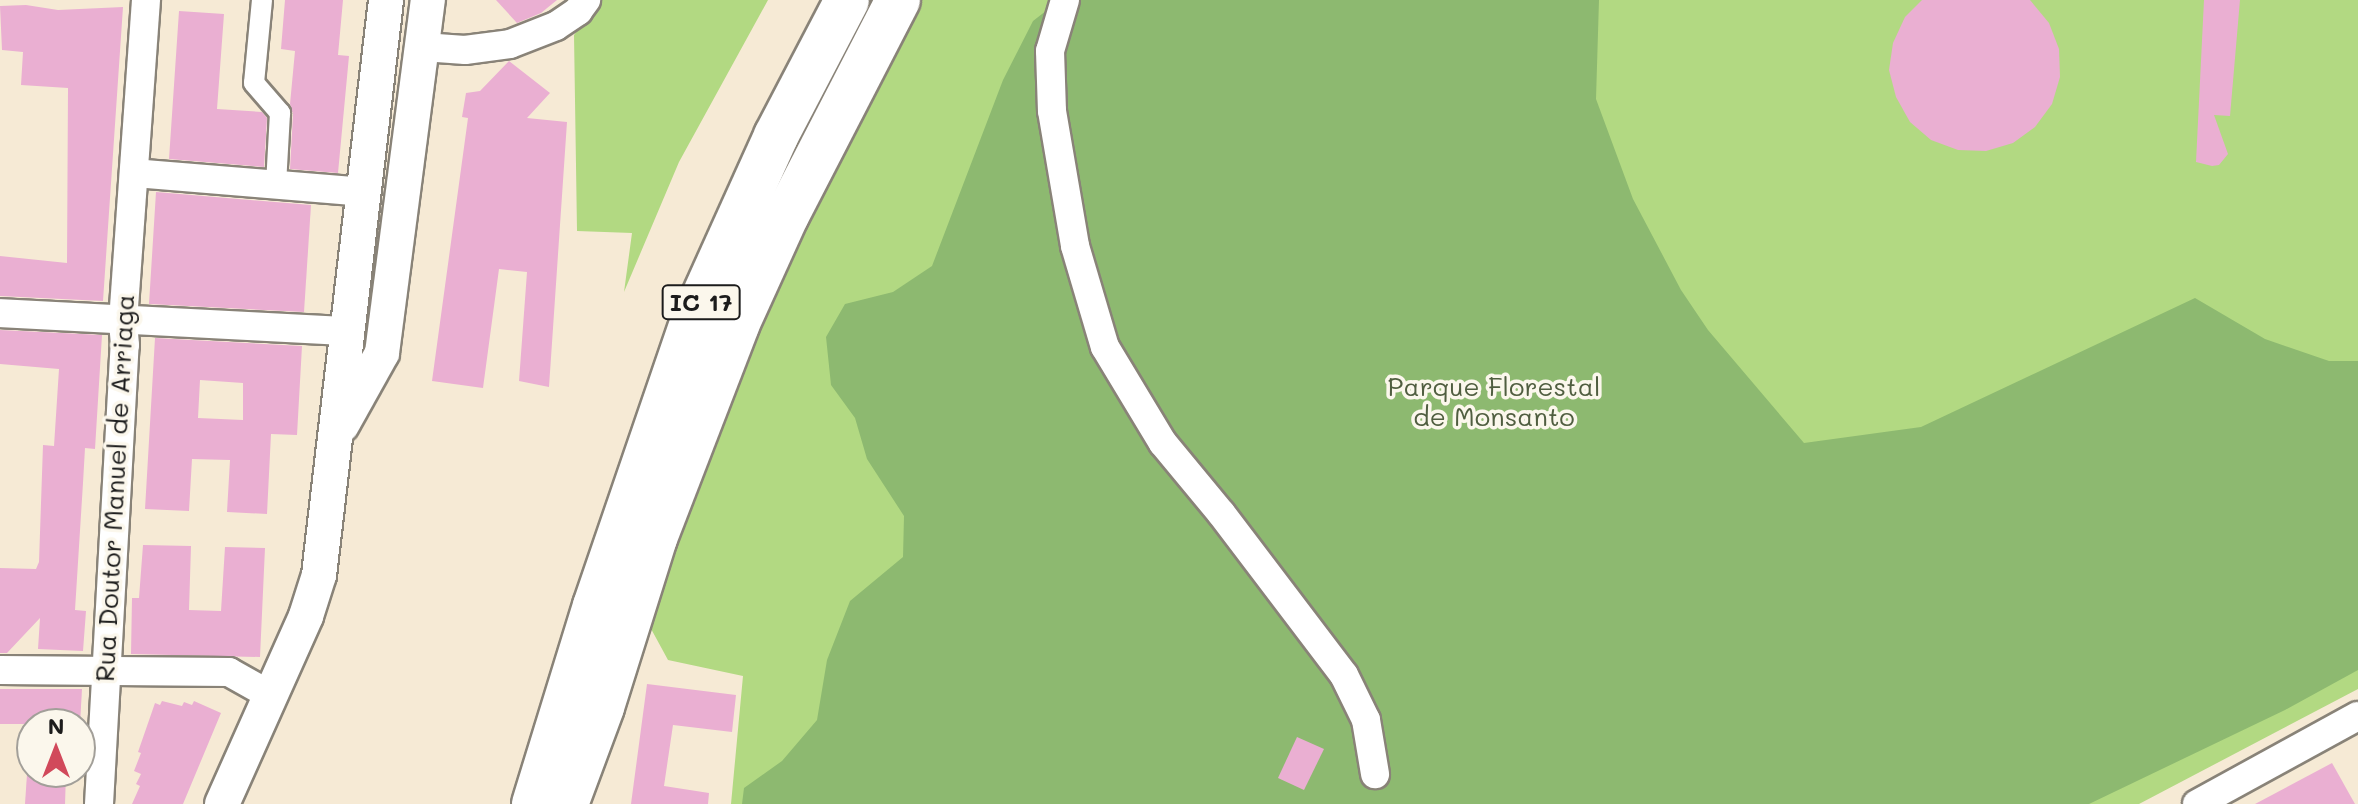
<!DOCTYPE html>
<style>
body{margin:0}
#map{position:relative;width:2358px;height:804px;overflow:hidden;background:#f6ead5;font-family:Mali,sans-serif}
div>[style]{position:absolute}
.green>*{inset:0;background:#b2d982}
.forest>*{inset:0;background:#8db970}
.building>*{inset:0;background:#eaafd2}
.roads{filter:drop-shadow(2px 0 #898378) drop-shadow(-2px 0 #898378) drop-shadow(0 2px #898378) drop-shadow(0 -2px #898378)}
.pedestrian>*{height:20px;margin:-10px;padding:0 10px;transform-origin:10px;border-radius:10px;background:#fff}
.minor>*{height:28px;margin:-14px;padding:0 14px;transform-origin:14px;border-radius:14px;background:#fff}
.tertiary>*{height:34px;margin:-17px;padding:0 17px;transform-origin:17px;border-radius:17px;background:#fff}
.motorway>*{height:44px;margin:-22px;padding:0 22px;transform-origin:22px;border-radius:22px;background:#fff}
span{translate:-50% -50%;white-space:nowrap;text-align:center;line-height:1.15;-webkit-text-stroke:7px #fbf7ec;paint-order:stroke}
.shield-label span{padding:2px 6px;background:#fbf7ec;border:2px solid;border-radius:6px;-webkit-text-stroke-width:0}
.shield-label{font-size:24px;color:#1c1c1c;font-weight:700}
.park-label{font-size:26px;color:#505e40}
.street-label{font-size:26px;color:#1c1c1c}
.north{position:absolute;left:16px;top:708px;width:80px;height:80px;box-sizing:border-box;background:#fbf7ec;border:2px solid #a29f99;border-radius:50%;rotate:0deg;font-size:22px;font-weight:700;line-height:32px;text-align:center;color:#1c1c1c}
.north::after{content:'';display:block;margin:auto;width:28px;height:36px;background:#d1495b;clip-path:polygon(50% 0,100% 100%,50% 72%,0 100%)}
</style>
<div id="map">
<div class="green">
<i style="clip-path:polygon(600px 0,768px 0,679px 162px,624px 292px,632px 233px,577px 231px,574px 35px)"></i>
<i style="clip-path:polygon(874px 0,2358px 0,2358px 689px,2139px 804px,731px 804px,743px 676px,668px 660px,631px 592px,746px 248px,822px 92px)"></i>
</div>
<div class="forest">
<i style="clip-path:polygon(1060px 0,1599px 0,1596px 99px,1633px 199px,1681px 290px,1708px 330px,1804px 443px,1921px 427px,2195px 298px,2265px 339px,2329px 361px,2358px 361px,2358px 670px,2285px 710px,2089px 804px,742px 804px,744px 788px,782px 761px,817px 720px,827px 660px,850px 601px,903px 557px,904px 516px,867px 459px,855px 418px,831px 385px,826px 337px,845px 304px,893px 292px,932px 266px,1003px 80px,1033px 21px)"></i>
</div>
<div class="building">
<i style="clip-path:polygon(285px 0,343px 0,338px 55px,349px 56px,338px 173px,290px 169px,293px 114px,290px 104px,295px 51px,281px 49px)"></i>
<i style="clip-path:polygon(496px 0,557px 0,541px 13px,517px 23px)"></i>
<i style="clip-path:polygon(1922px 0,2030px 0,2049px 23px,2059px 49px,2060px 77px,2052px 104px,2035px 127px,2013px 143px,1986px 151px,1958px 150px,1931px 140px,1910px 122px,1896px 97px,1889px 70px,1893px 43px,1905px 17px)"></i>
<i style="clip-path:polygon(2204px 0,2240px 0,2230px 116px,2214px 115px,2228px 154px,2219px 165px,2212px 166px,2196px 162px)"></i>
<i style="clip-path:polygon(26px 5px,58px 10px,123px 7px,103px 301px,0 296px,0 256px,67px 263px,68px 88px,21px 85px,23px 52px,2px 50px,0 6px)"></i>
<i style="clip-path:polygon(179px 11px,224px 14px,217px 109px,262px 112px,267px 118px,264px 167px,169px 159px)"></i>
<i style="clip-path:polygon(509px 61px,550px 93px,527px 118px,567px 122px,549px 387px,519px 381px,527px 272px,499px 269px,483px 388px,432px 381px,468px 118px,462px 117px,466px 93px,480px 91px)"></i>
<i style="clip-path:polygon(156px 192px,311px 205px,304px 312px,149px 304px)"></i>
<i style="clip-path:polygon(0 330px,102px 335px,95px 449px,85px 448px,83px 483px,75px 610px,86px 611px,83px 651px,38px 649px,40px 618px,7px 653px,0 653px,0 568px,36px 569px,39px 562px,43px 445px,54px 446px,59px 369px,0 364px)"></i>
<i style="clip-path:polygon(evenodd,155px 338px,302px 346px,297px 435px,271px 434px,267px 514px,227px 512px,230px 460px,192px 459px,189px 511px,145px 509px,155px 338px,200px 380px,243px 383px,243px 420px,198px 418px,200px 380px)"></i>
<i style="clip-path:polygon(143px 545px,191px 546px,189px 610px,221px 611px,225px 547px,265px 548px,260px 657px,131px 654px,132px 598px,139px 598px)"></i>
<i style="clip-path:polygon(647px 684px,736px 695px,732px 732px,673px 725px,664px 786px,709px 793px,708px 804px,631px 804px)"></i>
<i style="clip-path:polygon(0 689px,82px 689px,80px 724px,0 724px)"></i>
<i style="clip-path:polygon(162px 701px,182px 706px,184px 702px,192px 705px,194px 701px,221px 713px,183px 804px,132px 804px,140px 786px,136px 784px,141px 774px,134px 771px,141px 753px,138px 752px,155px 703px,160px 705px)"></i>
<i style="clip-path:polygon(1297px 737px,1324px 749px,1304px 790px,1278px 778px)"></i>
<i style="clip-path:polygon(2332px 763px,2355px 804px,2255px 804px)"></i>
<i style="clip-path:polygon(31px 772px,66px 772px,65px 804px,25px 804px,27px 774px)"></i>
</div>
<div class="roads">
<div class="pedestrian">
<i style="left:262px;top:0;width:83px;rotate:95.5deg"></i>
<i style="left:254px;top:83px;width:40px;rotate:49deg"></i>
<i style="left:280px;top:113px;width:71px;rotate:93.2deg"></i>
</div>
<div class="minor">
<i style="left:1065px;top:0;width:53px;rotate:106.4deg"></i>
<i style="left:1050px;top:51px;width:60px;rotate:88.1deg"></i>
<i style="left:1052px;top:111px;width:137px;rotate:80.3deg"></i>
<i style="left:1075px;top:246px;width:105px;rotate:73.5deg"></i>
<i style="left:1105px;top:347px;width:112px;rotate:58.9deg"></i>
<i style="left:1163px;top:443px;width:91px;rotate:50.4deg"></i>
<i style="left:1221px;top:513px;width:203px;rotate:52.8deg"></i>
<i style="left:1344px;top:675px;width:50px;rotate:63.9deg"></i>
<i style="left:1366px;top:720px;width:55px;rotate:80.5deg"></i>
<i style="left:423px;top:47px;width:42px;rotate:4.1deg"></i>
<i style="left:465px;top:50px;width:45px;rotate:-7.6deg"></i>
<i style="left:510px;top:44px;width:49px;rotate:-21.4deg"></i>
<i style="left:556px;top:26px;width:27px;rotate:-34deg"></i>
<i style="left:578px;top:11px;width:14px;rotate:-54deg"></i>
<i style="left:134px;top:173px;width:230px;rotate:4.7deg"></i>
<i style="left:0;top:313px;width:345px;rotate:3deg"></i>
<i style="left:0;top:670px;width:229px;rotate:0.5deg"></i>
<i style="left:229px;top:672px;width:49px;rotate:29.2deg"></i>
<i style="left:99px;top:804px;width:460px;rotate:-86.8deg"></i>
<i style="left:125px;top:345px;width:24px;rotate:-95deg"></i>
<i style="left:123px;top:321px;width:322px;rotate:-85.9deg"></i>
<i style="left:2197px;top:804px;width:183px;rotate:-28.7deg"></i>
</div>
<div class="tertiary">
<i style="left:342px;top:425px;width:82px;rotate:-60.9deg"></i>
<i style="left:382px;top:353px;width:356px;rotate:-82.6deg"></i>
<i style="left:222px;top:804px;width:206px;rotate:-65.9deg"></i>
<i style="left:306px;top:616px;width:43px;rotate:-72.4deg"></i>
<i style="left:319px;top:575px;width:579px;rotate:-83.35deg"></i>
</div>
<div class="motorway">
<i style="left:534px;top:804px;width:207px;rotate:-72.9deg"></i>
<i style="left:595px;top:606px;width:302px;rotate:-71.1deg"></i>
<i style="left:693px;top:320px;width:202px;rotate:-65.7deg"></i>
<i style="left:776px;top:136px;width:153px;rotate:-62.4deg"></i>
<i style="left:566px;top:804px;width:103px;rotate:-69.6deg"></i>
<i style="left:602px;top:707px;width:177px;rotate:-72.6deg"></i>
<i style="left:655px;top:538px;width:228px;rotate:-68.9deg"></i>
<i style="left:737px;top:325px;width:121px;rotate:-65.6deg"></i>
<i style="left:787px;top:215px;width:242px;rotate:-62.7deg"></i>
</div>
</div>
<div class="shield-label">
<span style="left:701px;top:302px">IC 17</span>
</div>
<div class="park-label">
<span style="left:1494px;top:402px">Parque Florestal<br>de Monsanto</span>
</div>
<div class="street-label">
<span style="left:115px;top:488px;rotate:-87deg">Rua Doutor Manuel de Arriaga</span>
</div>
<div class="north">N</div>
</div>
